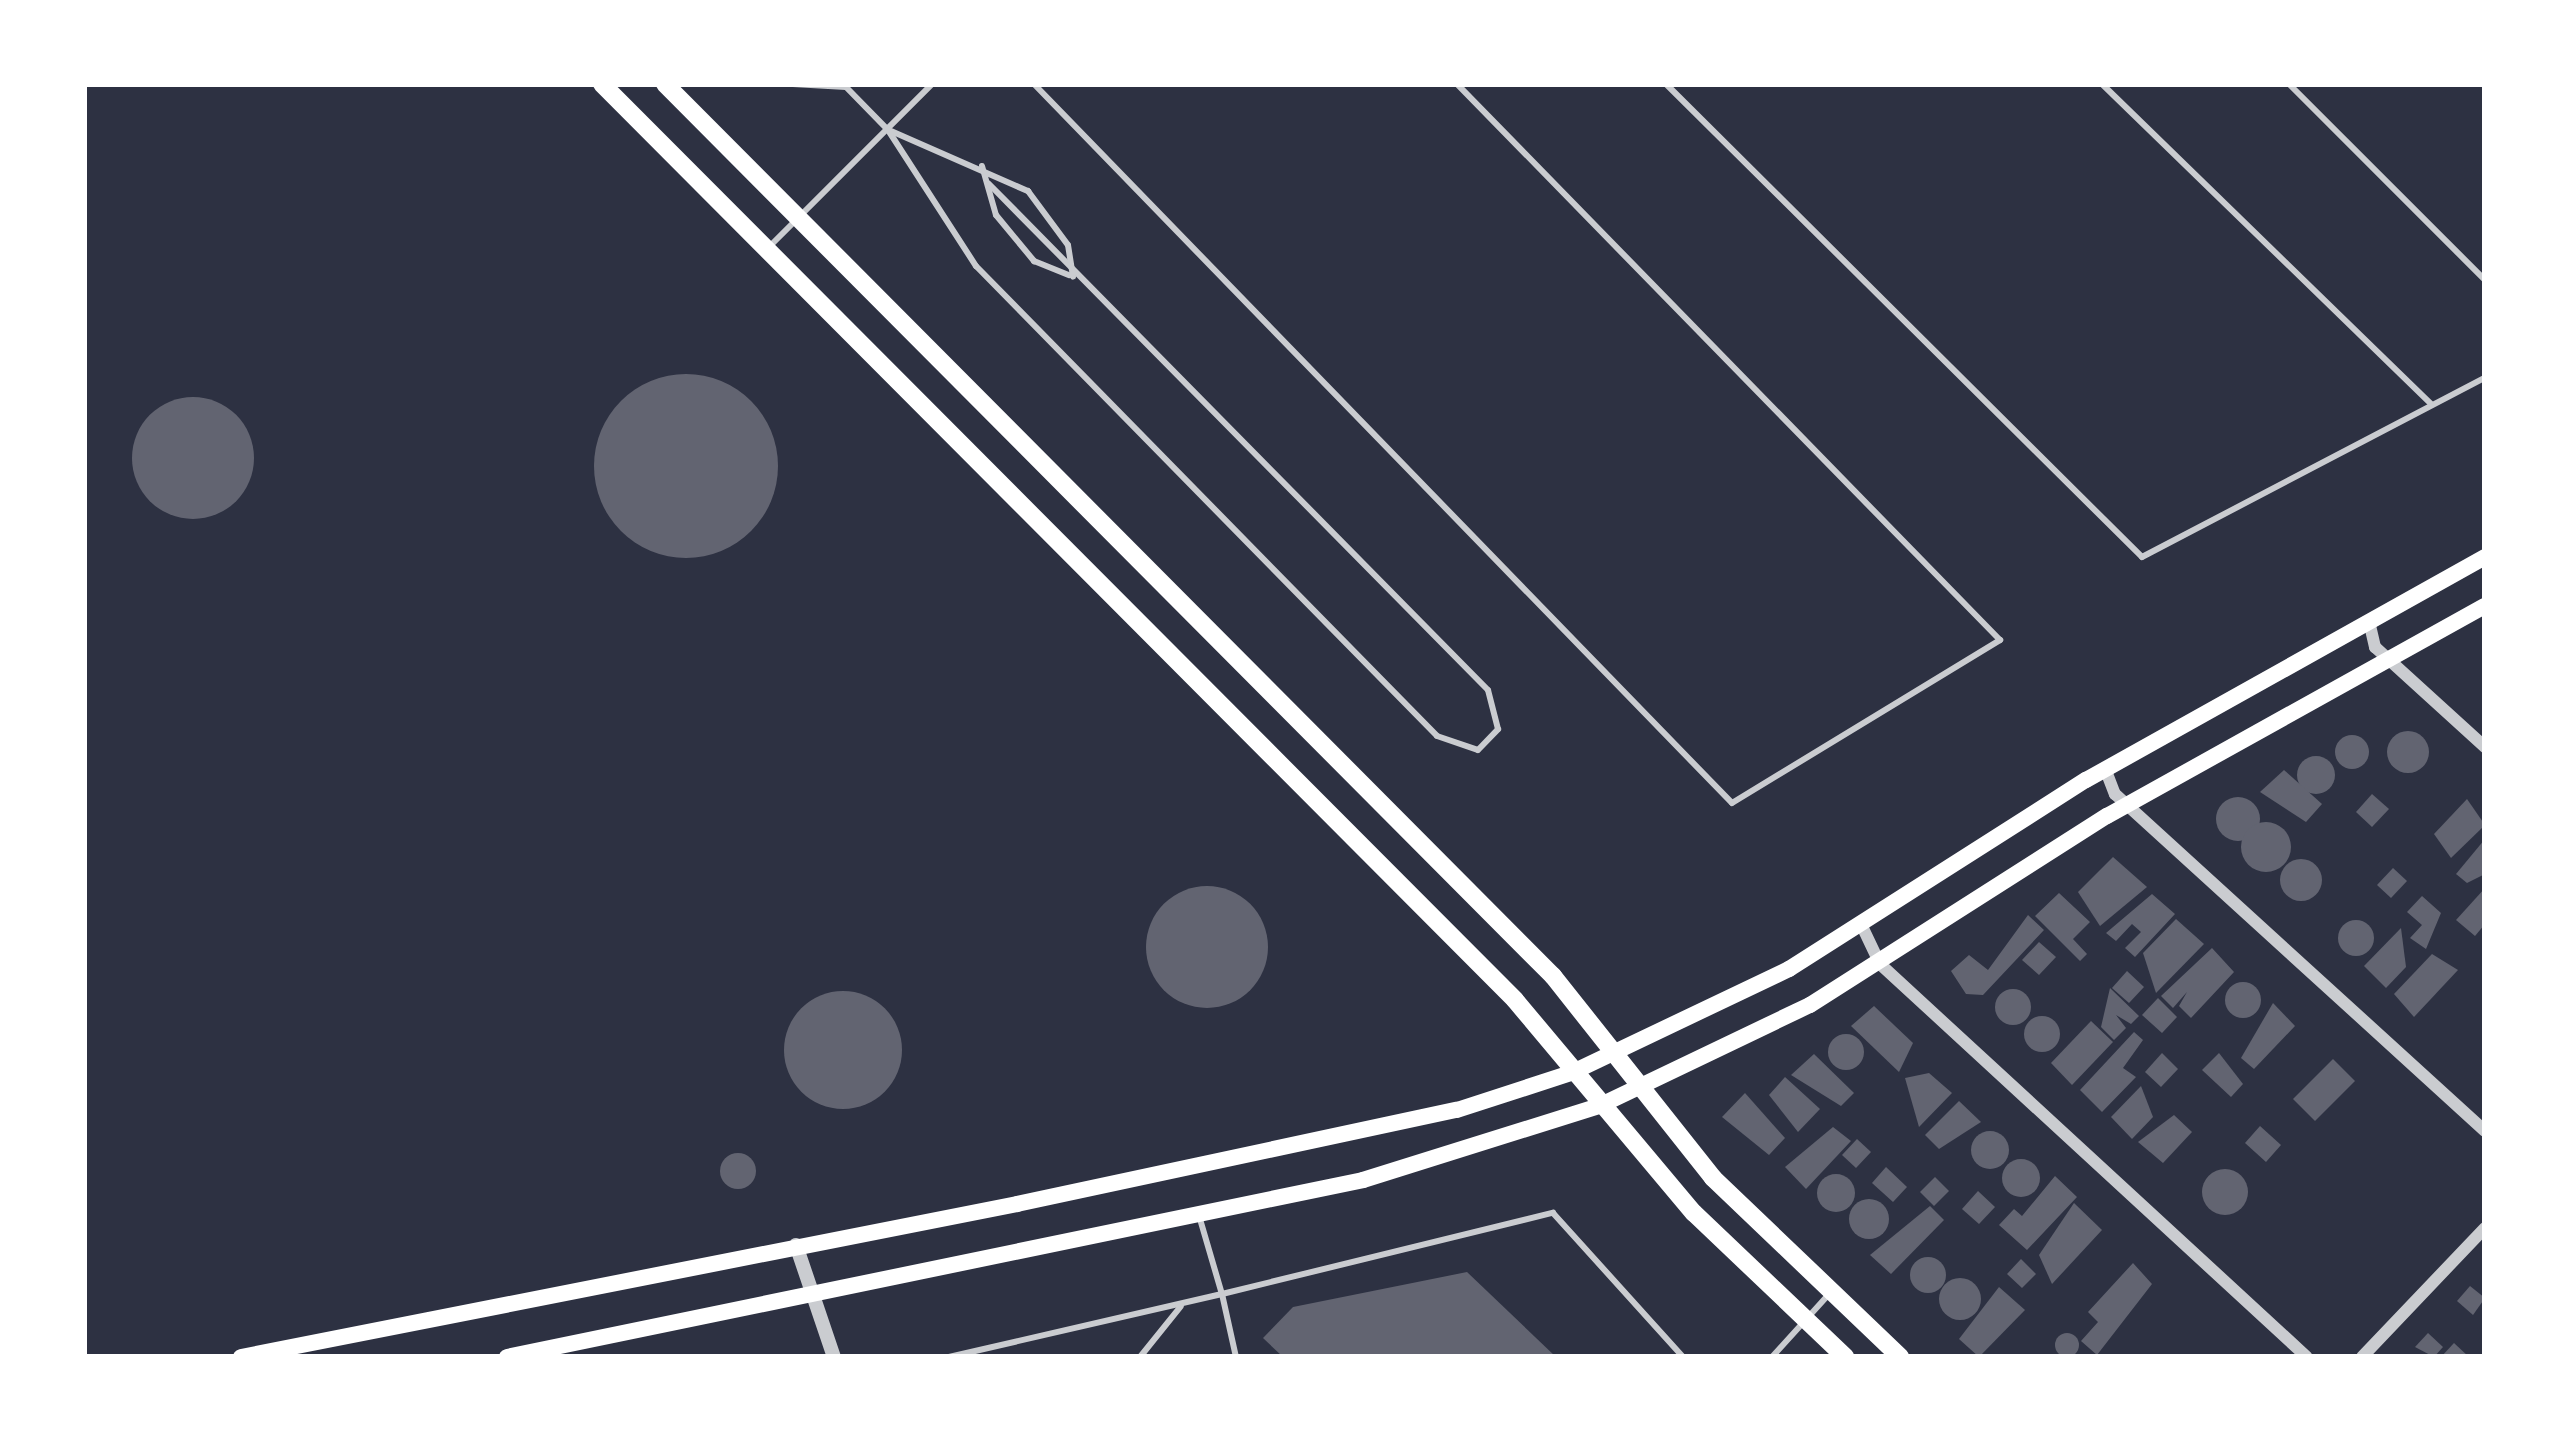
<!DOCTYPE html>
<style>
body{margin:0}
#map{position:relative;width:2569px;height:1441px;overflow:hidden;background:#2d3142;font-family:"Fira Sans",sans-serif}
div>[style]{position:absolute}
.building>*{inset:0;background:#626471}
.round{border-radius:50%}
.service>*{height:6px;margin:-3px;padding:0 3px;transform-origin:3px;border-radius:3px;background:#caccd0}
.minor>*{height:12px;margin:-6px;padding:0 6px;transform-origin:6px;border-radius:6px;background:#caccd0}
.tertiary>*{height:14px;margin:-7px;padding:0 7px;transform-origin:7px;border-radius:7px;background:#caccd0}
.secondary>*{height:16px;margin:-8px;padding:0 8px;transform-origin:8px;border-radius:8px;background:#fff}
.primary>*{height:18px;margin:-9px;padding:0 9px;transform-origin:9px;border-radius:9px;background:#fff}
span{translate:-50% -50%;white-space:nowrap;text-align:center;line-height:1.15;-webkit-text-stroke:9px #fff;paint-order:stroke}
.frame{position:absolute;inset:0;border:87px solid #fff;pointer-events:none}
</style>
<div id="map">
<div class="building">
<i class="round" style="left:594px;top:374px;width:184px;height:184px"></i>
<i class="round" style="left:132px;top:397px;width:122px;height:122px"></i>
<i class="round" style="left:2387px;top:731px;width:42px;height:42px"></i>
<i class="round" style="left:2335px;top:735px;width:34px;height:34px"></i>
<i class="round" style="left:2297px;top:756px;width:38px;height:38px"></i>
<i style="clip-path:polygon(2284px 770px,2322px 804px,2306px 822px,2260px 792px)"></i>
<i style="clip-path:polygon(2372px 794px,2389px 809px,2372px 827px,2356px 812px)"></i>
<i class="round" style="left:2216px;top:797px;width:44px;height:44px"></i>
<i style="clip-path:polygon(2467px 799px,2485px 825px,2451px 858px,2434px 834px)"></i>
<i class="round" style="left:2241px;top:822px;width:50px;height:50px"></i>
<i style="clip-path:polygon(2485px 839px,2485px 874px,2467px 883px,2456px 874px)"></i>
<i style="clip-path:polygon(2113px 857px,2147px 887px,2100px 926px,2078px 892px)"></i>
<i class="round" style="left:2280px;top:859px;width:42px;height:42px"></i>
<i style="clip-path:polygon(2393px 868px,2407px 881px,2391px 898px,2377px 885px)"></i>
<i class="round" style="left:1146px;top:886px;width:122px;height:122px"></i>
<i style="clip-path:polygon(2485px 888px,2485px 924px,2475px 936px,2456px 920px)"></i>
<i style="clip-path:polygon(2059px 893px,2090px 922px,2073px 939px,2087px 954px,2080px 961px,2035px 916px)"></i>
<i style="clip-path:polygon(2152px 894px,2175px 914px,2135px 957px,2125px 948px,2141px 932px,2132px 924px,2116px 941px,2106px 933px)"></i>
<i style="clip-path:polygon(2422px 896px,2441px 913px,2426px 949px,2410px 938px,2422px 925px,2407px 912px)"></i>
<i style="clip-path:polygon(2028px 915px,2044px 930px,1983px 995px,1966px 994px,1951px 971px,1969px 955px,1988px 970px)"></i>
<i style="clip-path:polygon(2176px 919px,2204px 944px,2156px 993px,2143px 953px)"></i>
<i class="round" style="left:2338px;top:920px;width:36px;height:36px"></i>
<i style="clip-path:polygon(2401px 928px,2406px 967px,2386px 988px,2364px 966px)"></i>
<i style="clip-path:polygon(2039px 942px,2056px 957px,2039px 975px,2022px 960px)"></i>
<i style="clip-path:polygon(2212px 948px,2234px 972px,2191px 1018px,2179px 1006px,2187px 992px,2173px 1008px,2161px 996px)"></i>
<i style="clip-path:polygon(2432px 954px,2458px 970px,2414px 1017px,2394px 994px)"></i>
<i style="clip-path:polygon(2127px 971px,2144px 987px,2129px 1003px,2112px 988px)"></i>
<i class="round" style="left:2225px;top:982px;width:36px;height:36px"></i>
<i style="clip-path:polygon(2110px 988px,2139px 1016px,2131px 1024px,2116px 1015px,2126px 1028px,2114px 1040px,2101px 1027px)"></i>
<i class="round" style="left:1995px;top:989px;width:36px;height:36px"></i>
<i class="round" style="left:784px;top:991px;width:118px;height:118px"></i>
<i style="clip-path:polygon(2158px 998px,2177px 1017px,2162px 1033px,2142px 1015px)"></i>
<i style="clip-path:polygon(2273px 1003px,2295px 1026px,2254px 1069px,2241px 1058px)"></i>
<i style="clip-path:polygon(1874px 1006px,1913px 1043px,1899px 1072px,1851px 1026px)"></i>
<i class="round" style="left:2024px;top:1016px;width:36px;height:36px"></i>
<i style="clip-path:polygon(2091px 1021px,2113px 1042px,2072px 1085px,2051px 1063px)"></i>
<i style="clip-path:polygon(2134px 1032px,2143px 1040px,2123px 1068px,2136px 1077px,2102px 1112px,2080px 1090px)"></i>
<i class="round" style="left:1828px;top:1034px;width:36px;height:36px"></i>
<i style="clip-path:polygon(2162px 1053px,2178px 1069px,2161px 1087px,2145px 1072px)"></i>
<i style="clip-path:polygon(2219px 1053px,2243px 1084px,2231px 1097px,2202px 1070px)"></i>
<i style="clip-path:polygon(1814px 1054px,1854px 1093px,1841px 1106px,1791px 1075px)"></i>
<i style="clip-path:polygon(2333px 1059px,2355px 1081px,2315px 1121px,2293px 1099px)"></i>
<i style="clip-path:polygon(1929px 1073px,1952px 1093px,1919px 1127px,1905px 1078px)"></i>
<i style="clip-path:polygon(1785px 1077px,1820px 1109px,1798px 1132px,1769px 1095px)"></i>
<i style="clip-path:polygon(2141px 1086px,2153px 1117px,2132px 1139px,2111px 1117px)"></i>
<i style="clip-path:polygon(1745px 1093px,1785px 1138px,1769px 1155px,1722px 1117px)"></i>
<i style="clip-path:polygon(1959px 1101px,1981px 1122px,1939px 1149px,1925px 1135px)"></i>
<i style="clip-path:polygon(2174px 1115px,2192px 1132px,2163px 1163px,2138px 1142px)"></i>
<i style="clip-path:polygon(2260px 1126px,2281px 1145px,2266px 1162px,2245px 1143px)"></i>
<i style="clip-path:polygon(1833px 1127px,1851px 1141px,1806px 1189px,1785px 1167px)"></i>
<i class="round" style="left:1971px;top:1131px;width:38px;height:38px"></i>
<i style="clip-path:polygon(1857px 1139px,1871px 1152px,1856px 1168px,1842px 1155px)"></i>
<i class="round" style="left:720px;top:1153px;width:36px;height:36px"></i>
<i class="round" style="left:2002px;top:1159px;width:38px;height:38px"></i>
<i style="clip-path:polygon(1886px 1167px,1907px 1187px,1893px 1202px,1872px 1183px)"></i>
<i class="round" style="left:2202px;top:1169px;width:46px;height:46px"></i>
<i class="round" style="left:1817px;top:1174px;width:38px;height:38px"></i>
<i style="clip-path:polygon(2055px 1176px,2077px 1197px,2027px 1250px,1999px 1225px,2014px 1209px,2022px 1216px)"></i>
<i style="clip-path:polygon(1935px 1177px,1949px 1191px,1934px 1206px,1920px 1192px)"></i>
<i style="clip-path:polygon(1978px 1191px,1995px 1207px,1979px 1224px,1962px 1209px)"></i>
<i class="round" style="left:1849px;top:1199px;width:40px;height:40px"></i>
<i style="clip-path:polygon(2074px 1203px,2102px 1230px,2052px 1284px,2039px 1255px)"></i>
<i style="clip-path:polygon(1930px 1206px,1944px 1220px,1891px 1274px,1870px 1255px)"></i>
<i class="round" style="left:1910px;top:1257px;width:36px;height:36px"></i>
<i style="clip-path:polygon(2021px 1259px,2036px 1274px,2022px 1288px,2007px 1274px)"></i>
<i style="clip-path:polygon(2133px 1263px,2152px 1284px,2097px 1355px,2081px 1341px,2098px 1322px,2088px 1312px)"></i>
<i style="clip-path:polygon(1467px 1272px,1556px 1357px,1283px 1357px,1263px 1338px,1293px 1307px)"></i>
<i class="round" style="left:1939px;top:1278px;width:42px;height:42px"></i>
<i style="clip-path:polygon(2470px 1286px,2485px 1298px,2473px 1315px,2457px 1301px)"></i>
<i style="clip-path:polygon(1999px 1287px,2025px 1310px,1979px 1357px,1959px 1339px)"></i>
<i class="round" style="left:2055px;top:1333px;width:24px;height:24px"></i>
<i style="clip-path:polygon(2428px 1333px,2443px 1347px,2434px 1357px,2415px 1347px)"></i>
<i style="clip-path:polygon(2454px 1343px,2469px 1357px,2441px 1357px)"></i>
</div>
<div class="service">
<i style="left:793px;top:84px;width:53px;rotate:3.2deg"></i>
<i style="left:846px;top:87px;width:60px;rotate:45.7deg"></i>
<i style="left:888px;top:130px;width:162px;rotate:57.1deg"></i>
<i style="left:976px;top:266px;width:658px;rotate:45.55deg"></i>
<i style="left:1437px;top:736px;width:43px;rotate:18.9deg"></i>
<i style="left:1478px;top:750px;width:29px;rotate:-46deg"></i>
<i style="left:1498px;top:729px;width:40px;rotate:-104.4deg"></i>
<i style="left:1488px;top:690px;width:711px;rotate:-134.6deg"></i>
<i style="left:1034px;top:84px;width:1002px;rotate:45.85deg"></i>
<i style="left:1732px;top:803px;width:314px;rotate:-31.3deg"></i>
<i style="left:2000px;top:640px;width:777px;rotate:-134.32deg"></i>
<i style="left:1666px;top:84px;width:671px;rotate:44.82deg"></i>
<i style="left:2142px;top:557px;width:387px;rotate:-27.6deg"></i>
<i style="left:2102px;top:84px;width:460px;rotate:44.2deg"></i>
<i style="left:2289px;top:84px;width:277px;rotate:45deg"></i>
<i style="left:891px;top:131px;width:150px;rotate:23.7deg"></i>
<i style="left:1028px;top:191px;width:67px;rotate:53.5deg"></i>
<i style="left:1068px;top:245px;width:32px;rotate:81deg"></i>
<i style="left:982px;top:166px;width:51px;rotate:74.1deg"></i>
<i style="left:996px;top:215px;width:60px;rotate:50.4deg"></i>
<i style="left:1034px;top:261px;width:38px;rotate:22deg"></i>
<i style="left:770px;top:246px;width:229px;rotate:-45deg"></i>
<i style="left:1200px;top:1219px;width:78px;rotate:73.7deg"></i>
<i style="left:1222px;top:1294px;width:341px;rotate:-13.8deg"></i>
<i style="left:1553px;top:1213px;width:194px;rotate:47.9deg"></i>
<i style="left:949px;top:1357px;width:280px;rotate:-13deg"></i>
<i style="left:1222px;top:1294px;width:65px;rotate:77.5deg"></i>
<i style="left:1140px;top:1357px;width:65px;rotate:-51.2deg"></i>
<i style="left:1772px;top:1357px;width:86px;rotate:-47.8deg"></i>
</div>
<div class="minor">
<i style="left:2369px;top:621px;width:27px;rotate:77deg"></i>
<i style="left:2375px;top:647px;width:149px;rotate:42.3deg"></i>
<i style="left:2106px;top:771px;width:25px;rotate:69deg"></i>
<i style="left:2115px;top:794px;width:500px;rotate:42.33deg"></i>
<i style="left:1861px;top:924px;width:44px;rotate:64.6deg"></i>
<i style="left:1880px;top:964px;width:580px;rotate:42.63deg"></i>
<i style="left:2362px;top:1357px;width:178px;rotate:-46.4deg"></i>
</div>
<div class="tertiary">
<i style="left:796px;top:1245px;width:118px;rotate:71.3deg"></i>
</div>
<div class="secondary">
<i style="left:241px;top:1357px;width:791px;rotate:-11.15deg"></i>
<i style="left:1017px;top:1204px;width:450px;rotate:-12.1deg"></i>
<i style="left:1457px;top:1110px;width:120px;rotate:-18deg"></i>
<i style="left:1571px;top:1073px;width:242px;rotate:-25.5deg"></i>
<i style="left:1789px;top:969px;width:352px;rotate:-32.5deg"></i>
<i style="left:2086px;top:780px;width:457px;rotate:-29.2deg"></i>
<i style="left:507px;top:1357px;width:874px;rotate:-11.68deg"></i>
<i style="left:1363px;top:1180px;width:247px;rotate:-17.4deg"></i>
<i style="left:1599px;top:1106px;width:234px;rotate:-25.6deg"></i>
<i style="left:1810px;top:1005px;width:352px;rotate:-32.5deg"></i>
<i style="left:2107px;top:816px;width:432px;rotate:-29.1deg"></i>
</div>
<div class="primary">
<i style="left:602px;top:84px;width:1293px;rotate:45.09deg"></i>
<i style="left:1515px;top:1000px;width:278px;rotate:50deg"></i>
<i style="left:1694px;top:1213px;width:209px;rotate:43.6deg"></i>
<i style="left:665px;top:84px;width:1259px;rotate:45.13deg"></i>
<i style="left:1553px;top:976px;width:258px;rotate:51.6deg"></i>
<i style="left:1713px;top:1178px;width:259px;rotate:43.7deg"></i>
</div>
<div class="frame"></div>
</div>
